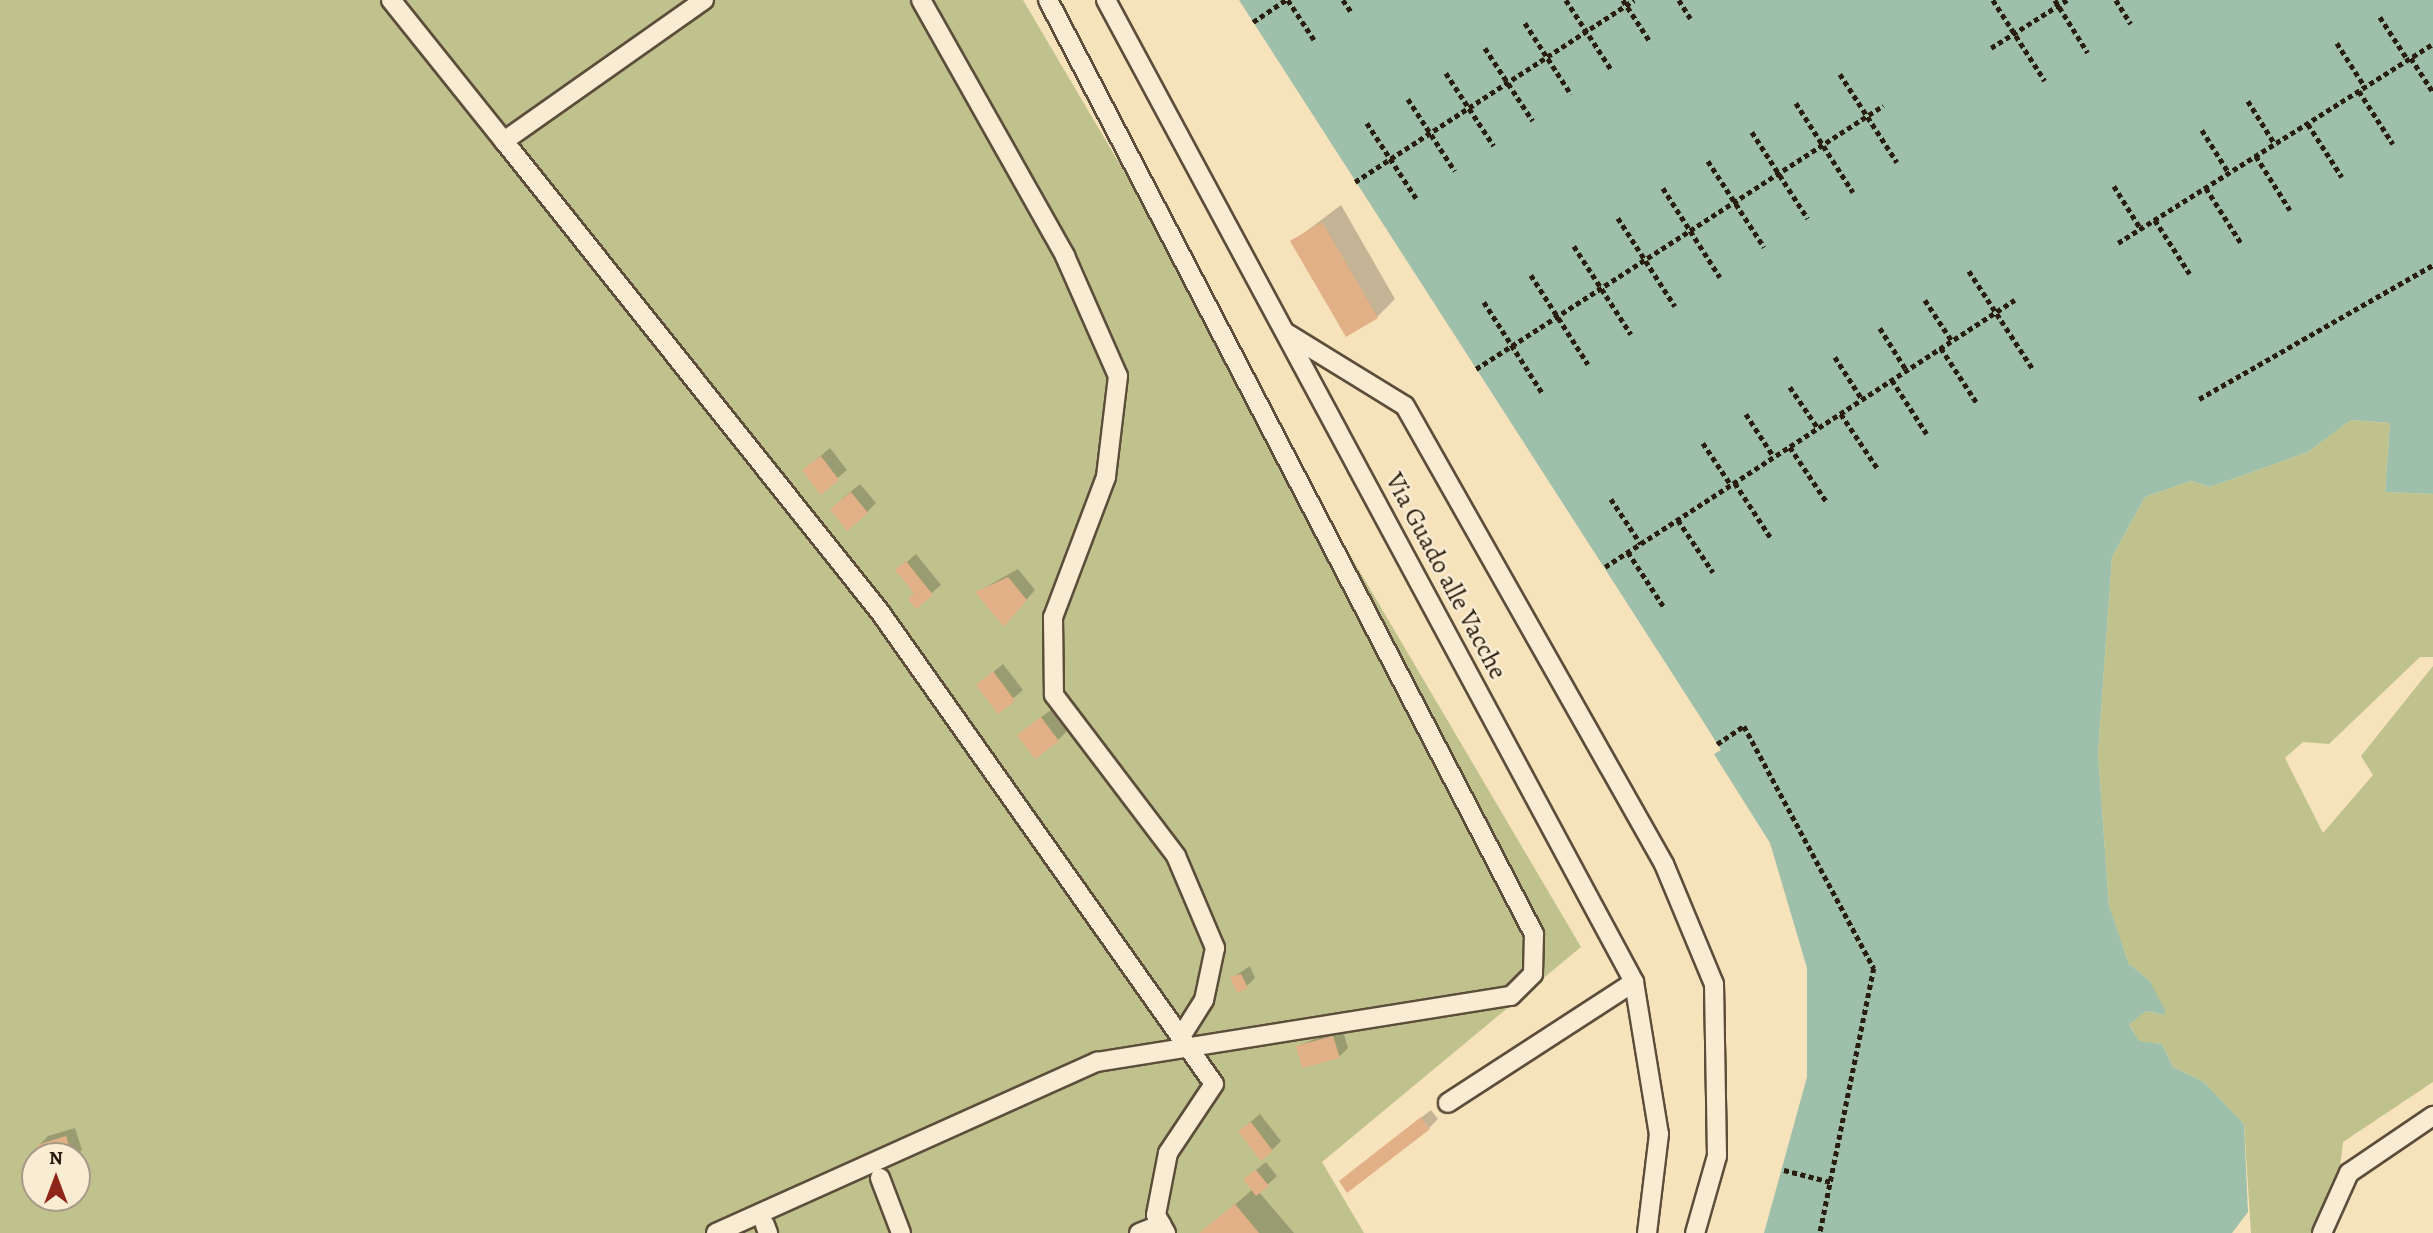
<!DOCTYPE html>
<style>
body{margin:0}
#map{position:relative;width:2433px;height:1233px;overflow:hidden;background:#f6e2bb;font-family:Alegreya,serif}
div>[style]{position:absolute}
.green>*{inset:0;background:#c0c28d}
.water>*{inset:0;background:#9ebfaa}
.shadow>*{inset:0;background:#0003}
.building>*{inset:0;background:#e1b086}
.path>*{height:4.5px;margin-top:-2.25px;transform-origin:0;background:repeating-linear-gradient(90deg,#291d0f 0 5px,transparent 0 8.5px)}
.roads{filter:drop-shadow(2px 0 #5c4e3a) drop-shadow(-2px 0 #5c4e3a) drop-shadow(0 2px #5c4e3a) drop-shadow(0 -2px #5c4e3a)}
.service>*{height:18px;margin:-9px;padding:0 9px;transform-origin:9px;border-radius:9px;background:#f9ecd3}
span{translate:-50% -50%;white-space:nowrap;text-align:center;line-height:1.15;-webkit-text-stroke:5px #f9ecd3;paint-order:stroke}
.street-label{font-size:26px;color:#291d0f}
.north{position:absolute;left:21px;top:1142px;width:70px;height:70px;box-sizing:border-box;background:#f9ecd3;border:2px solid #a69985;border-radius:50%;rotate:0deg;font-size:19px;font-weight:700;line-height:28px;text-align:center;color:#291d0f}
.north::after{content:'';display:block;margin:auto;width:24px;height:32px;background:#8f2418;clip-path:polygon(50% 0,100% 100%,50% 72%,0 100%)}
</style>
<div id="map">
<div class="green">
<i style="clip-path:polygon(evenodd,0 0,1023px 0,1581px 947px,1322px 1162px,1364px 1233px,0 1233px,0 0,35px 1156px,77px 1156px,77px 1198px,35px 1198px,35px 1156px)"></i>
<i style="clip-path:polygon(2351px 420px,2390px 423px,2385px 492px,2433px 494px,2433px 657px,2420px 657px,2329px 744px,2303px 742px,2285px 758px,2323px 833px,2373px 775px,2361px 756px,2433px 666px,2433px 1082px,2343px 1142px,2339px 1177px,2311px 1233px,2251px 1233px,2244px 1124px,2204px 1082px,2173px 1067px,2162px 1044px,2139px 1042px,2129px 1023px,2146px 1011px,2164px 1015px,2149px 980px,2129px 964px,2109px 907px,2098px 753px,2112px 557px,2145px 497px,2191px 481px,2210px 487px,2308px 452px)"></i>
</div>
<div class="water">
<i style="clip-path:polygon(1239px 0,2433px 0,2433px 494px,2385px 492px,2390px 423px,2351px 420px,2308px 452px,2210px 487px,2191px 481px,2145px 497px,2112px 557px,2098px 753px,2109px 906px,2129px 964px,2149px 980px,2165px 1010px,2164px 1015px,2146px 1011px,2129px 1024px,2139px 1041px,2162px 1044px,2173px 1067px,2204px 1082px,2244px 1124px,2248px 1212px,2232px 1233px,1764px 1233px,1807px 1077px,1807px 968px,1770px 843px,1714px 754px,1721px 750px,1708px 729px)"></i>
</div>
<div class="shadow">
<i style="clip-path:polygon(1341px 205px,1395px 299px,1377px 317px,1292px 242px)"></i>
<i style="clip-path:polygon(830px 448px,847px 470px,821px 492px,804px 470px)"></i>
<i style="clip-path:polygon(860px 484px,876px 503px,867px 512px,841px 500px)"></i>
<i style="clip-path:polygon(916px 554px,941px 585px,916px 606px,907px 562px)"></i>
<i style="clip-path:polygon(1018px 569px,1035px 590px,1004px 625px,977px 592px)"></i>
<i style="clip-path:polygon(1003px 664px,1023px 690px,998px 711px,987px 677px)"></i>
<i style="clip-path:polygon(1051px 710px,1067px 731px,1058px 740px,1028px 727px)"></i>
<i style="clip-path:polygon(1250px 966px,1255px 978px,1247px 986px,1232px 978px)"></i>
<i style="clip-path:polygon(1342px 1028px,1348px 1048px,1339px 1057px,1298px 1046px)"></i>
<i style="clip-path:polygon(1431px 1110px,1438px 1119px,1429px 1128px,1350px 1173px)"></i>
<i style="clip-path:polygon(1260px 1114px,1281px 1141px,1272px 1150px,1240px 1131px)"></i>
<i style="clip-path:polygon(75px 1128px,82px 1150px,76px 1156px,43px 1156px,39px 1145px,48px 1136px)"></i>
<i style="clip-path:polygon(1266px 1162px,1277px 1176px,1259px 1192px,1294px 1233px,1202px 1233px,1253px 1189px,1245px 1179px)"></i>
</div>
<div class="building">
<i style="clip-path:polygon(1322px 222px,1378px 318px,1346px 337px,1290px 241px)"></i>
<i style="clip-path:polygon(821px 456px,839px 480px,821px 495px,802px 470px)"></i>
<i style="clip-path:polygon(851px 492px,868px 513px,847px 531px,830px 509px)"></i>
<i style="clip-path:polygon(906px 561px,933px 595px,916px 609px,908px 599px,914px 593px,895px 570px)"></i>
<i style="clip-path:polygon(1008px 577px,1027px 600px,1004px 627px,975px 592px)"></i>
<i style="clip-path:polygon(993px 671px,1015px 701px,998px 714px,976px 685px)"></i>
<i style="clip-path:polygon(1041px 717px,1059px 741px,1035px 759px,1017px 735px)"></i>
<i style="clip-path:polygon(1241px 974px,1248px 988px,1237px 993px,1230px 977px)"></i>
<i style="clip-path:polygon(1333px 1036px,1340px 1058px,1302px 1068px,1296px 1046px)"></i>
<i style="clip-path:polygon(1421px 1117px,1430px 1129px,1347px 1193px,1339px 1181px)"></i>
<i style="clip-path:polygon(1251px 1122px,1273px 1151px,1261px 1161px,1238px 1131px)"></i>
<i style="clip-path:polygon(66px 1136px,72px 1156px,41px 1156px,37px 1145px)"></i>
<i style="clip-path:polygon(1256px 1170px,1269px 1186px,1256px 1196px,1243px 1179px)"></i>
<i style="clip-path:polygon(1235px 1204px,1259px 1233px,1199px 1233px)"></i>
</div>
<div class="path">
<i style="left:1288px;top:0;width:49px;rotate:56.6deg"></i>
<i style="left:1343px;top:0;width:16px;rotate:55deg"></i>
<i style="left:1566px;top:0;width:82px;rotate:56.9deg"></i>
<i style="left:1623px;top:0;width:51px;rotate:56.9deg"></i>
<i style="left:1679px;top:0;width:22px;rotate:58deg"></i>
<i style="left:1993px;top:0;width:96px;rotate:57.3deg"></i>
<i style="left:2055px;top:0;width:62px;rotate:58.1deg"></i>
<i style="left:2116px;top:0;width:28px;rotate:58deg"></i>
<i style="left:2380px;top:17px;width:51px;rotate:56.9deg"></i>
<i style="left:1253px;top:22px;width:40px;rotate:-34deg"></i>
<i style="left:1525px;top:23px;width:85px;rotate:57.1deg"></i>
<i style="left:2337px;top:43px;width:52px;rotate:57.5deg"></i>
<i style="left:1485px;top:48px;width:87px;rotate:56.7deg"></i>
<i style="left:1991px;top:48px;width:90px;rotate:-32.3deg"></i>
<i style="left:2411px;top:58px;width:40px;rotate:57.1deg"></i>
<i style="left:1446px;top:73px;width:87px;rotate:56.7deg"></i>
<i style="left:1840px;top:74px;width:105px;rotate:57.1deg"></i>
<i style="left:2359px;top:91px;width:63px;rotate:57.3deg"></i>
<i style="left:1408px;top:99px;width:86px;rotate:56.9deg"></i>
<i style="left:2248px;top:101px;width:51px;rotate:57.9deg"></i>
<i style="left:1796px;top:103px;width:106px;rotate:57.4deg"></i>
<i style="left:1367px;top:123px;width:90px;rotate:56.8deg"></i>
<i style="left:2308px;top:124px;width:63px;rotate:57.3deg"></i>
<i style="left:2202px;top:130px;width:51px;rotate:57.9deg"></i>
<i style="left:1752px;top:132px;width:103px;rotate:57.2deg"></i>
<i style="left:2256px;top:156px;width:64px;rotate:57.8deg"></i>
<i style="left:1708px;top:161px;width:103px;rotate:56.9deg"></i>
<i style="left:1355px;top:182px;width:333px;rotate:-33.1deg"></i>
<i style="left:2114px;top:186px;width:51px;rotate:57.9deg"></i>
<i style="left:1663px;top:188px;width:106px;rotate:57.4deg"></i>
<i style="left:2206px;top:188px;width:65px;rotate:57.5deg"></i>
<i style="left:1618px;top:218px;width:105px;rotate:57.1deg"></i>
<i style="left:2155px;top:220px;width:64px;rotate:57.1deg"></i>
<i style="left:2118px;top:243px;width:373px;rotate:-32.3deg"></i>
<i style="left:1574px;top:246px;width:105px;rotate:57.1deg"></i>
<i style="left:1969px;top:271px;width:117px;rotate:56.9deg"></i>
<i style="left:1531px;top:275px;width:106px;rotate:57.4deg"></i>
<i style="left:1925px;top:300px;width:49px;rotate:56.6deg"></i>
<i style="left:1484px;top:302px;width:109px;rotate:57.3deg"></i>
<i style="left:1880px;top:328px;width:51px;rotate:57.9deg"></i>
<i style="left:1941px;top:348px;width:66px;rotate:56.8deg"></i>
<i style="left:1835px;top:357px;width:50px;rotate:57.3deg"></i>
<i style="left:1476px;top:369px;width:485px;rotate:-32.9deg"></i>
<i style="left:1892px;top:380px;width:64px;rotate:57.1deg"></i>
<i style="left:1790px;top:387px;width:50px;rotate:55.7deg"></i>
<i style="left:2199px;top:399px;width:270px;rotate:-29.8deg"></i>
<i style="left:1746px;top:414px;width:51px;rotate:56.9deg"></i>
<i style="left:1841px;top:414px;width:66px;rotate:56.1deg"></i>
<i style="left:1703px;top:443px;width:50px;rotate:56.3deg"></i>
<i style="left:1790px;top:447px;width:65px;rotate:56.3deg"></i>
<i style="left:1735px;top:483px;width:66px;rotate:56.8deg"></i>
<i style="left:1611px;top:499px;width:54px;rotate:56.3deg"></i>
<i style="left:1678px;top:520px;width:63px;rotate:56.1deg"></i>
<i style="left:1628px;top:552px;width:66px;rotate:56.8deg"></i>
<i style="left:1605px;top:567px;width:489px;rotate:-33.1deg"></i>
<i style="left:1717px;top:744px;width:32px;rotate:-34deg"></i>
<i style="left:1744px;top:726px;width:275px;rotate:61.8deg"></i>
<i style="left:1874px;top:968px;width:270px;rotate:101.5deg"></i>
<i style="left:1784px;top:1170px;width:49px;rotate:14.3deg"></i>
</div>
<div class="roads">
<div class="service">
<i style="left:391px;top:0;width:181px;rotate:51.3deg"></i>
<i style="left:704px;top:0;width:245px;rotate:144.8deg"></i>
<i style="left:504px;top:141px;width:603px;rotate:51.4deg"></i>
<i style="left:880px;top:612px;width:578px;rotate:54.72deg"></i>
<i style="left:1214px;top:1084px;width:83px;rotate:123.7deg"></i>
<i style="left:1168px;top:1153px;width:63px;rotate:101deg"></i>
<i style="left:1156px;top:1215px;width:21px;rotate:61deg"></i>
<i style="left:921px;top:0;width:294px;rotate:60.6deg"></i>
<i style="left:1065px;top:256px;width:131px;rotate:66.2deg"></i>
<i style="left:1118px;top:376px;width:102px;rotate:96.8deg"></i>
<i style="left:1106px;top:477px;width:150px;rotate:110.7deg"></i>
<i style="left:1053px;top:617px;width:78px;rotate:89.3deg"></i>
<i style="left:1054px;top:695px;width:202px;rotate:52.8deg"></i>
<i style="left:1176px;top:856px;width:100px;rotate:67deg"></i>
<i style="left:1215px;top:948px;width:53px;rotate:101.9deg"></i>
<i style="left:1204px;top:1000px;width:41px;rotate:122.2deg"></i>
<i style="left:1106px;top:0;width:1115px;rotate:61.73deg"></i>
<i style="left:1634px;top:982px;width:222px;rotate:147deg"></i>
<i style="left:1288px;top:334px;width:137px;rotate:31.6deg"></i>
<i style="left:1405px;top:406px;width:526px;rotate:60.51deg"></i>
<i style="left:1664px;top:864px;width:130px;rotate:67.4deg"></i>
<i style="left:1714px;top:984px;width:172px;rotate:89deg"></i>
<i style="left:1717px;top:1156px;width:80px;rotate:105.9deg"></i>
<i style="left:1634px;top:982px;width:154px;rotate:80.7deg"></i>
<i style="left:1659px;top:1134px;width:100px;rotate:96.9deg"></i>
<i style="left:880px;top:1178px;width:59px;rotate:69.1deg"></i>
<i style="left:765px;top:1225px;width:9px;rotate:69deg"></i>
<i style="left:716px;top:1233px;width:418px;rotate:-24.2deg"></i>
<i style="left:1097px;top:1062px;width:419px;rotate:-9.1deg"></i>
<i style="left:1511px;top:996px;width:31px;rotate:-45deg"></i>
<i style="left:1533px;top:974px;width:40px;rotate:-88.6deg"></i>
<i style="left:1534px;top:934px;width:1053px;rotate:-117.49deg"></i>
<i style="left:1139px;top:1233px;width:24px;rotate:-22deg"></i>
<i style="left:2322px;top:1233px;width:66px;rotate:-65.8deg"></i>
<i style="left:2349px;top:1173px;width:102px;rotate:-34.2deg"></i>
</div>
</div>
<div class="street-label">
<span style="left:1446px;top:576px;rotate:62deg">Via Guado alle Vacche</span>
</div>
<div class="north">N</div>
</div>
